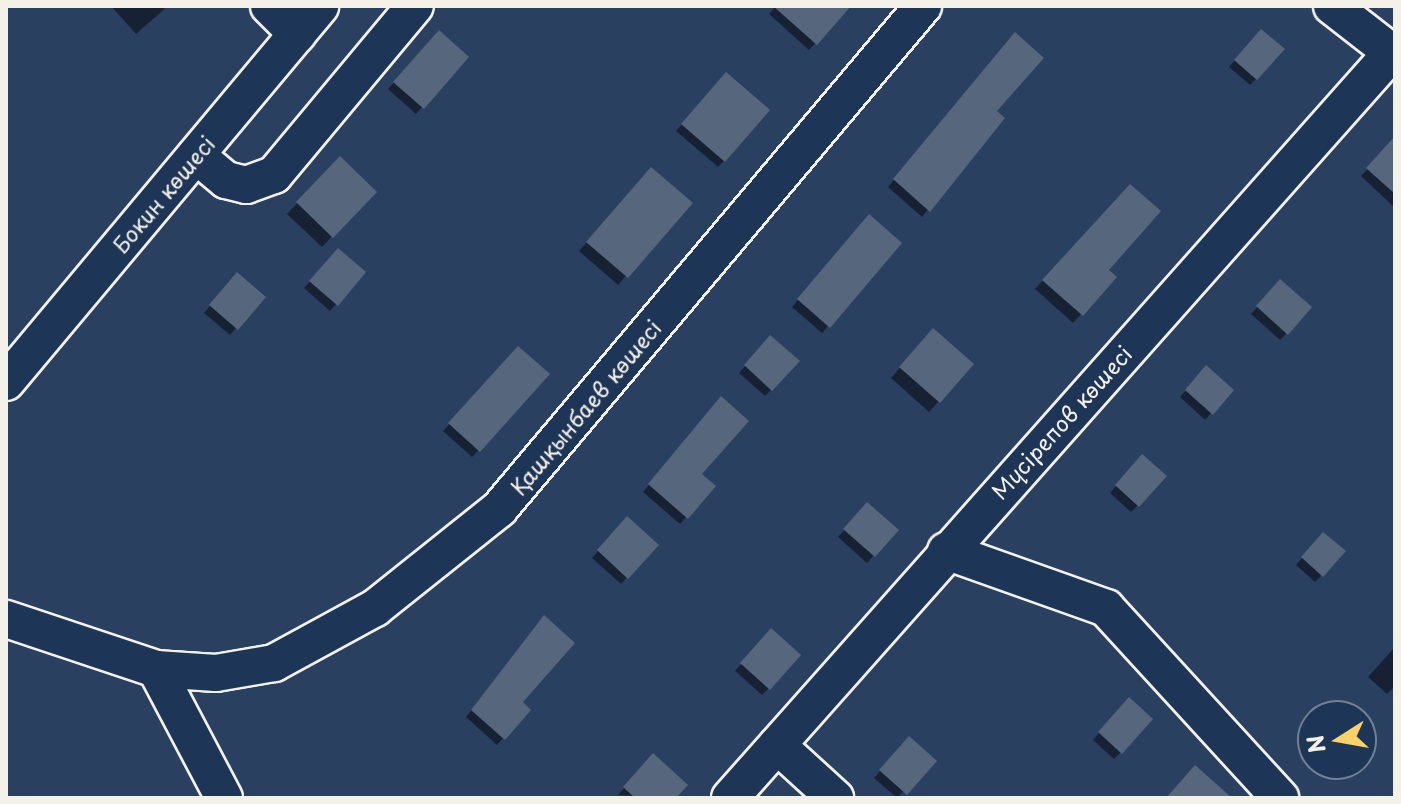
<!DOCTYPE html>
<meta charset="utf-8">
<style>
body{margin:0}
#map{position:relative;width:1401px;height:804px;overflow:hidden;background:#2a4060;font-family:"Playpen Sans",sans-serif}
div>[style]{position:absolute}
.shadow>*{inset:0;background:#0007}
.building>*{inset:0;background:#56677d}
.roads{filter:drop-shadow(2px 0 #f4f1e8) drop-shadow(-2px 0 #f4f1e8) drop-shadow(0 2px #f4f1e8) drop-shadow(0 -2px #f4f1e8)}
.minor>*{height:36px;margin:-18px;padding:0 18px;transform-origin:18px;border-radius:18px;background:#1d3557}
span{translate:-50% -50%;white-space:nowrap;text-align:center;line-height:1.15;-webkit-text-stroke:6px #1d3557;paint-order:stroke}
.street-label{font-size:22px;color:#f4f1e8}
.frame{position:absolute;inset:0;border:8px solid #f4f1e8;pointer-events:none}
.north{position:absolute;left:1297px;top:700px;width:80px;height:80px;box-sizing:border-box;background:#1d3557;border:2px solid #738091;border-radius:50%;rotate:259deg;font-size:22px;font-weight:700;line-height:32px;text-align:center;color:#f4f1e8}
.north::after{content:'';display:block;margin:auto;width:28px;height:36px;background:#ffd166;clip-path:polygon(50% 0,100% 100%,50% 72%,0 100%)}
</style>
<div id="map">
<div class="shadow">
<i style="clip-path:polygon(111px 6px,168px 6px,136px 34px)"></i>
<i style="clip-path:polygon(776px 6px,848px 6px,809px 50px,769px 14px)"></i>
<i style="clip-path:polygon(1255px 38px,1256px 79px,1250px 85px,1229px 67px)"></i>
<i style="clip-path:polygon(432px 39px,422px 107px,416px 114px,388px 89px)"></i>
<i style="clip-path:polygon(1009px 42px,994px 111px,1002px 119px,922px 217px,888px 187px)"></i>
<i style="clip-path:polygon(720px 81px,724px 161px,718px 167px,676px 131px)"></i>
<i style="clip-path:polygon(1392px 142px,1395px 145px,1395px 208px,1361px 176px)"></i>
<i style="clip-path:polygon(340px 159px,374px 192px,322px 247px,287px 214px)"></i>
<i style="clip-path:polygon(643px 178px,690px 203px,618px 285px,579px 251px)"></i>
<i style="clip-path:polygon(1122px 195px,1106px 270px,1114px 277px,1073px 323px,1035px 289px)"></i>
<i style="clip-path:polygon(863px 223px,899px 244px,822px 333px,792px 307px)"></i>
<i style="clip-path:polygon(331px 257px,336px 304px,330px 311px,304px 288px)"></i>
<i style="clip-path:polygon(231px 282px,263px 297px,230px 335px,204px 313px)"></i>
<i style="clip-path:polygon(1274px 288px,1287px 333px,1280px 340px,1251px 314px)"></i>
<i style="clip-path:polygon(923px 341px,972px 364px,929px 412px,891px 378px)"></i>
<i style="clip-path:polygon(764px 344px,771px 390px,765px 396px,739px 373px)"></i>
<i style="clip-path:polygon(518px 349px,547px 375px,472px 457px,443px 431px)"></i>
<i style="clip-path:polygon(1200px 374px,1211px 413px,1205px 420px,1180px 397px)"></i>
<i style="clip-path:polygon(715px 405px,699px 474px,713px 486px,680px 524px,643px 492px)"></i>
<i style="clip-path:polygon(1136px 463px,1138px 505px,1131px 512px,1110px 493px)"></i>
<i style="clip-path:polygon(861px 511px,896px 530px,867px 563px,838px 537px)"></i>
<i style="clip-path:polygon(621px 525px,627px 577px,621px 584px,592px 558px)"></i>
<i style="clip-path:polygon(1317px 541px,1322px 575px,1315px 582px,1296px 565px)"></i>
<i style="clip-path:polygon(537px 624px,520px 702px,528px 710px,497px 745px,466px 717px)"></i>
<i style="clip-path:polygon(765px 637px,769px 688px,762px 695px,735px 671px)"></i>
<i style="clip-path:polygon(1395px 647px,1395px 686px,1387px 694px,1368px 677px)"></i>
<i style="clip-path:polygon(1122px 706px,1121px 752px,1114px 759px,1093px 740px)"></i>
<i style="clip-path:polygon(903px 745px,934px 761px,897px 798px,874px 778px)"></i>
<i style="clip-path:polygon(647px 762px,674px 798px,618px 795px)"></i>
</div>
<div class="building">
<i style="clip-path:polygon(773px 6px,851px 6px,817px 45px)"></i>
<i style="clip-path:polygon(1261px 29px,1285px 49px,1257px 80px,1234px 60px)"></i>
<i style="clip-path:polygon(439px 30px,469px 57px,424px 109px,393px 82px)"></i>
<i style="clip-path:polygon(1015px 32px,1044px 58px,997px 111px,1005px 118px,930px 212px,893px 179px)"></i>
<i style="clip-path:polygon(726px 72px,770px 110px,725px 162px,681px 124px)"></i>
<i style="clip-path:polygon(1395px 136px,1395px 194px,1366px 168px)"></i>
<i style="clip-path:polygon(340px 156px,377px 192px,333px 238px,296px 202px)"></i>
<i style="clip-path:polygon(651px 167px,693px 203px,628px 278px,586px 242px)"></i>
<i style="clip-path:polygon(1130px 184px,1161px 211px,1109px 270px,1117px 277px,1083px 316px,1042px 280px)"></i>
<i style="clip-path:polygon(869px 214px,902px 243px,830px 328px,797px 299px)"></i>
<i style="clip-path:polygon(338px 248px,366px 272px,338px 306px,309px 281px)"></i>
<i style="clip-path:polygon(237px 272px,266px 297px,238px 330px,209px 305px)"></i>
<i style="clip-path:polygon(1280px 279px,1312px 307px,1288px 335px,1256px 306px)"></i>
<i style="clip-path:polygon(933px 328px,974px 364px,940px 403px,899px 367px)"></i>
<i style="clip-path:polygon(770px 335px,800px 361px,772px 391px,744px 365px)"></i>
<i style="clip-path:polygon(518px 346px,550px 374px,480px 452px,448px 423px)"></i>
<i style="clip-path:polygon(1206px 365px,1234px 390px,1213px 415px,1185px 390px)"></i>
<i style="clip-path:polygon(721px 396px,749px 421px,702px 474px,716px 486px,688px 519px,648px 484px)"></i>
<i style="clip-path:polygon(1142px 454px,1167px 476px,1139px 507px,1115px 485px)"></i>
<i style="clip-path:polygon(867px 502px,899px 530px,875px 557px,843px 529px)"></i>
<i style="clip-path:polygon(627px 516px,659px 545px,628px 579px,597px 550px)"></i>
<i style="clip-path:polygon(1323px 532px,1346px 551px,1323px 577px,1301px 557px)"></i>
<i style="clip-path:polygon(544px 615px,575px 643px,523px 702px,531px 710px,505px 740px,471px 710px)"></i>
<i style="clip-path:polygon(771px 628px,801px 655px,770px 690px,740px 663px)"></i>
<i style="clip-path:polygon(1129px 697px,1153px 719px,1122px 754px,1098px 732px)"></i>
<i style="clip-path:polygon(909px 736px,937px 761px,907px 795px,879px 770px)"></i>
<i style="clip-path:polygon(653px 753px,688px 785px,676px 798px,635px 798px,623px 787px)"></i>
<i style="clip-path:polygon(1195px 765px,1232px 798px,1166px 798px)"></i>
</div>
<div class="roads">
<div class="minor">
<i style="left:269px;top:6px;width:40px;rotate:45deg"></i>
<i style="left:1332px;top:6px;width:80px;rotate:37.9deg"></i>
<i style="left:196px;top:155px;width:39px;rotate:40deg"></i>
<i style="left:226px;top:180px;width:21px;rotate:14deg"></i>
<i style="left:246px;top:185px;width:30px;rotate:-20deg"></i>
<i style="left:274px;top:175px;width:220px;rotate:-50.2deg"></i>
<i style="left:6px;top:382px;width:490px;rotate:-50.1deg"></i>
<i style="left:946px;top:551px;width:170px;rotate:19.6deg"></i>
<i style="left:1106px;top:608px;width:258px;rotate:47.5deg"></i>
<i style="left:6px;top:619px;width:158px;rotate:18.4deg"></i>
<i style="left:156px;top:669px;width:146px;rotate:62.2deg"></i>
<i style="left:156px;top:669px;width:60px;rotate:3.8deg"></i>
<i style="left:216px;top:673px;width:59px;rotate:-9.8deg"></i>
<i style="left:274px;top:663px;width:115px;rotate:-28.6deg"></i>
<i style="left:375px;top:608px;width:159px;rotate:-38.6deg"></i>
<i style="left:499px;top:509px;width:658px;rotate:-49.87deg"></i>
<i style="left:777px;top:745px;width:79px;rotate:42.4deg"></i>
<i style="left:730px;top:798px;width:1002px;rotate:-48.4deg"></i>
</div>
</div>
<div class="street-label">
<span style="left:163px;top:194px;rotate:-50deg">Бокин көшесі</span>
<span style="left:585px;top:407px;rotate:-50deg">Қашқынбаев көшесі</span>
<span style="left:1061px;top:422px;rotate:-48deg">Мүсірепов көшесі</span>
</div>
<div class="frame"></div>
<div class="north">N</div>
</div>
